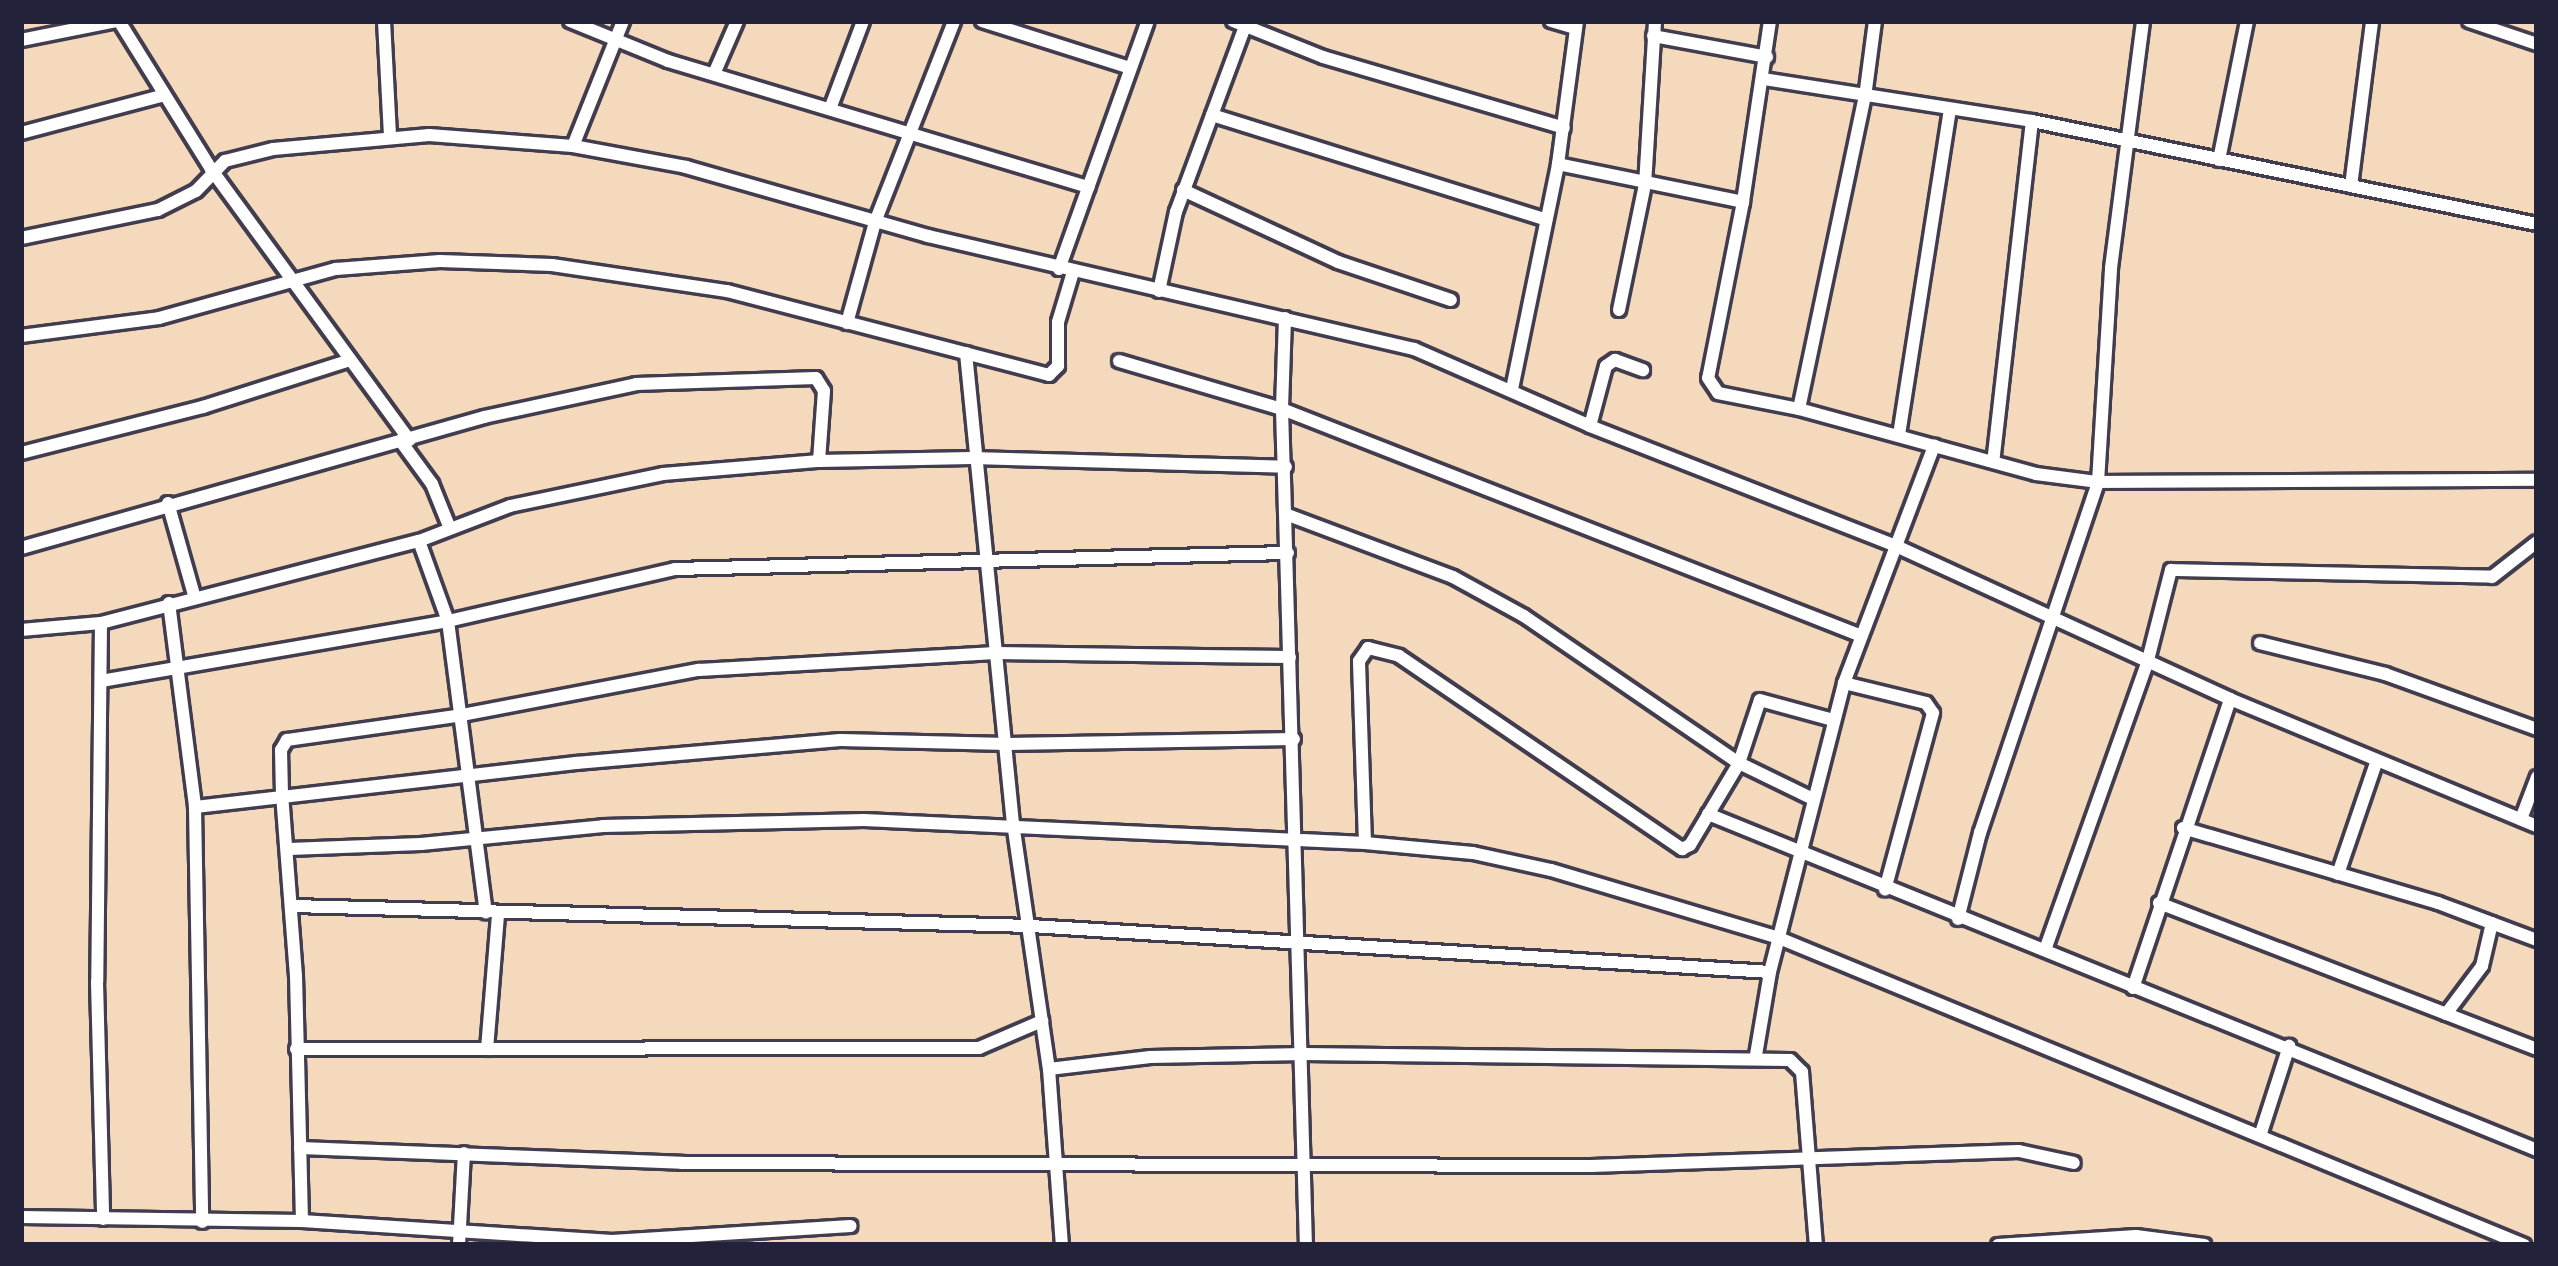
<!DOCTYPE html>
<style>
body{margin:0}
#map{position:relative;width:2558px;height:1266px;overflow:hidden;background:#f4d9bc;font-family:"Comic Neue",sans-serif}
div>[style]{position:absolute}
.roads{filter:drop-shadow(3px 0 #423d4e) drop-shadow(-3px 0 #423d4e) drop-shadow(0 3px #423d4e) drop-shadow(0 -3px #423d4e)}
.street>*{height:12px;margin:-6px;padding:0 6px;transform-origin:6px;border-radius:6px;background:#fff}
span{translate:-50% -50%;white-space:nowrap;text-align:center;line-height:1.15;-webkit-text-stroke:10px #f7f3e8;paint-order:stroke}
.frame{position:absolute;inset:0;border:24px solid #22223b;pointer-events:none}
</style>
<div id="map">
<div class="roads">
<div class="street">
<i style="left:119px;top:21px;width:174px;rotate:58.1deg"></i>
<i style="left:211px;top:169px;width:336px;rotate:53.8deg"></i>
<i style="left:384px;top:21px;width:115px;rotate:87deg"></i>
<i style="left:570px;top:21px;width:106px;rotate:22.2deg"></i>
<i style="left:668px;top:61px;width:439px;rotate:16.7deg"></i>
<i style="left:982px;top:21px;width:155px;rotate:17.6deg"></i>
<i style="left:1233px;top:21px;width:97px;rotate:21.8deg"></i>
<i style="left:1323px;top:57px;width:251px;rotate:16.4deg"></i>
<i style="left:1551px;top:21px;width:25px;rotate:16deg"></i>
<i style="left:1770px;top:21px;width:183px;rotate:98.5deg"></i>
<i style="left:1743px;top:202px;width:179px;rotate:101.2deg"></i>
<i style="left:1708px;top:378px;width:18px;rotate:56deg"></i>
<i style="left:1718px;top:393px;width:83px;rotate:11.2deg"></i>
<i style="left:1799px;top:409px;width:246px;rotate:15.3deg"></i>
<i style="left:2036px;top:474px;width:63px;rotate:7.4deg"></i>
<i style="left:2098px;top:482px;width:439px;rotate:-0.3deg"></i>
<i style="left:2469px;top:21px;width:72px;rotate:18.7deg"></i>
<i style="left:1653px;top:36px;width:116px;rotate:10.4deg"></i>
<i style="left:21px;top:40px;width:97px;rotate:-11.3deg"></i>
<i style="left:714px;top:74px;width:58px;rotate:-66.5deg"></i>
<i style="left:1764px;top:79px;width:271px;rotate:8.9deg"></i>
<i style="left:2032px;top:121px;width:342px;rotate:96.5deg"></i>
<i style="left:830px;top:109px;width:94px;rotate:-69.4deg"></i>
<i style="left:1212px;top:115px;width:348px;rotate:17.4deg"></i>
<i style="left:2032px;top:121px;width:515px;rotate:11.53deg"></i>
<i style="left:21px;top:133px;width:145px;rotate:-14.8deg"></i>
<i style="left:573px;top:146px;width:135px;rotate:-68.2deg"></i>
<i style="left:2219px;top:160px;width:142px;rotate:-78.6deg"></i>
<i style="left:1558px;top:164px;width:189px;rotate:11.6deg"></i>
<i style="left:2351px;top:186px;width:166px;rotate:-82.7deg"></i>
<i style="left:1183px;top:190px;width:171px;rotate:24.9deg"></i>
<i style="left:1338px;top:262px;width:119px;rotate:18.6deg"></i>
<i style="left:21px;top:238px;width:140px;rotate:-11.6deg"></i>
<i style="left:158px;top:210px;width:42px;rotate:-26.6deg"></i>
<i style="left:196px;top:191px;width:42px;rotate:-46deg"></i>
<i style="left:225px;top:161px;width:49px;rotate:-14deg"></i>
<i style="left:273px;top:149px;width:157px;rotate:-5.1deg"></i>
<i style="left:429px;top:135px;width:144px;rotate:4.4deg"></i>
<i style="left:573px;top:146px;width:115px;rotate:10.5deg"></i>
<i style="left:686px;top:167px;width:252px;rotate:15.9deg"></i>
<i style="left:928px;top:236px;width:499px;rotate:13.1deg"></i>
<i style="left:1414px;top:349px;width:192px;rotate:23.6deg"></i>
<i style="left:1590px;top:426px;width:329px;rotate:21.4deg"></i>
<i style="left:1896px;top:546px;width:367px;rotate:24.6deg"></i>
<i style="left:2230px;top:699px;width:332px;rotate:22.5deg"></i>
<i style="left:1059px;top:269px;width:263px;rotate:-70.3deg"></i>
<i style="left:1159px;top:291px;width:81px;rotate:-77.9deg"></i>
<i style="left:1176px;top:212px;width:198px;rotate:-69.6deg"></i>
<i style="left:1619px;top:310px;width:128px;rotate:-78.3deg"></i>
<i style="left:1645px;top:185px;width:164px;rotate:-86.5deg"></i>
<i style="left:1285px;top:318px;width:91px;rotate:91.9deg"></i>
<i style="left:1282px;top:409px;width:836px;rotate:88.36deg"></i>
<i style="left:847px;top:323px;width:105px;rotate:-74.5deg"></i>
<i style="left:875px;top:222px;width:216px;rotate:-68.5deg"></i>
<i style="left:21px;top:336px;width:139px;rotate:-7.4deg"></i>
<i style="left:159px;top:318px;width:184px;rotate:-15.5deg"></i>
<i style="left:336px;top:269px;width:104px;rotate:-4.4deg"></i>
<i style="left:440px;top:261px;width:112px;rotate:2deg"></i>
<i style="left:552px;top:265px;width:177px;rotate:8.5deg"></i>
<i style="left:727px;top:291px;width:333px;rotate:14.6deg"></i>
<i style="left:1049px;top:375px;width:13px;rotate:-45deg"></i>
<i style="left:1058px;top:366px;width:44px;rotate:-90deg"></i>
<i style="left:1058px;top:322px;width:52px;rotate:-73.3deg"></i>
<i style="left:966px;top:353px;width:472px;rotate:84.3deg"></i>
<i style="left:1013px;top:823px;width:249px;rotate:81.7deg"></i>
<i style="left:1049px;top:1069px;width:176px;rotate:85.8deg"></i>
<i style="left:1119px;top:361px;width:170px;rotate:16.4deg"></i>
<i style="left:1282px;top:409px;width:620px;rotate:21.39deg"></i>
<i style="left:1512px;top:389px;width:230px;rotate:-78.4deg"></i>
<i style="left:1558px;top:164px;width:144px;rotate:-82.4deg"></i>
<i style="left:1799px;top:409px;width:319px;rotate:-78.1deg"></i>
<i style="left:1865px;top:97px;width:77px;rotate:-82.5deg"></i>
<i style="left:1590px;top:426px;width:62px;rotate:-75.1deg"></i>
<i style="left:1606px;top:366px;width:11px;rotate:-34deg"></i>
<i style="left:1615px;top:360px;width:30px;rotate:20deg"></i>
<i style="left:1899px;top:435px;width:328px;rotate:-81.1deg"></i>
<i style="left:402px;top:443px;width:51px;rotate:53.8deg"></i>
<i style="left:432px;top:484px;width:45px;rotate:68deg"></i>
<i style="left:21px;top:453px;width:188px;rotate:-14.2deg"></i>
<i style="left:203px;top:407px;width:154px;rotate:-17.7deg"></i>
<i style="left:168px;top:503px;width:96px;rotate:74.2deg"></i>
<i style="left:1288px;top:515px;width:176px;rotate:20.6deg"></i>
<i style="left:1453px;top:577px;width:81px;rotate:28.8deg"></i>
<i style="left:1524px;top:616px;width:260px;rotate:34.4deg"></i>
<i style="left:1739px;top:763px;width:80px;rotate:25.9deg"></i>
<i style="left:419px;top:541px;width:85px;rotate:70.1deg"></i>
<i style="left:448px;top:621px;width:294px;rotate:82.6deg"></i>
<i style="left:21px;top:548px;width:481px;rotate:-15.8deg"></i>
<i style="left:484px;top:417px;width:156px;rotate:-12.2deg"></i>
<i style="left:636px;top:384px;width:180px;rotate:-1.9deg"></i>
<i style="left:816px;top:378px;width:15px;rotate:58deg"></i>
<i style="left:824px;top:391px;width:70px;rotate:94.1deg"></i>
<i style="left:169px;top:603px;width:206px;rotate:82.7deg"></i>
<i style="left:195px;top:807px;width:415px;rotate:89deg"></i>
<i style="left:101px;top:623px;width:359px;rotate:90.6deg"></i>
<i style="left:97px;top:982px;width:237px;rotate:88.5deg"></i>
<i style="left:21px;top:630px;width:80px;rotate:-5deg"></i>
<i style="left:101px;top:623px;width:328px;rotate:-14.5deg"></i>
<i style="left:419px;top:541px;width:97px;rotate:-21deg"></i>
<i style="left:510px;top:506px;width:156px;rotate:-11.8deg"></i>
<i style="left:663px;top:474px;width:157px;rotate:-4.8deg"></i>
<i style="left:819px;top:461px;width:153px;rotate:-1.1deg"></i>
<i style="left:972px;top:458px;width:314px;rotate:1.6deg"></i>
<i style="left:2260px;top:643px;width:129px;rotate:13.9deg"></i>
<i style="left:2385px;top:674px;width:162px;rotate:19.9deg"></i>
<i style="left:101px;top:681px;width:352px;rotate:-9.8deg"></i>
<i style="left:448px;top:621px;width:233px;rotate:-12.9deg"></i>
<i style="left:675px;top:569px;width:613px;rotate:-1.5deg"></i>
<i style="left:1844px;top:683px;width:84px;rotate:13.7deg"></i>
<i style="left:1926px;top:703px;width:12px;rotate:55deg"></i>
<i style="left:1933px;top:713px;width:183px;rotate:105.2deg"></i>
<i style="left:195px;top:807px;width:384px;rotate:-6.6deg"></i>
<i style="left:576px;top:763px;width:265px;rotate:-5deg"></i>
<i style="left:840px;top:740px;width:167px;rotate:1.4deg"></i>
<i style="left:1007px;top:744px;width:287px;rotate:-1deg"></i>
<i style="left:1708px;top:814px;width:895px;rotate:22.06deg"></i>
<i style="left:2521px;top:819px;width:45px;rotate:-69.1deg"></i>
<i style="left:2183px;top:828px;width:266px;rotate:16.4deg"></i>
<i style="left:2438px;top:903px;width:106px;rotate:20.5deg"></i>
<i style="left:1365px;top:843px;width:182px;rotate:-91.9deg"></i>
<i style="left:1359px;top:661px;width:16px;rotate:-55deg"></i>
<i style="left:1368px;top:648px;width:32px;rotate:14deg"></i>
<i style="left:1399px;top:656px;width:343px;rotate:34.3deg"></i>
<i style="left:1682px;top:849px;width:9px;rotate:-27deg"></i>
<i style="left:1690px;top:845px;width:96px;rotate:-59.1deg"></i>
<i style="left:1739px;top:763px;width:66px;rotate:-71.6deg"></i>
<i style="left:1760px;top:700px;width:76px;rotate:15.3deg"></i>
<i style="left:289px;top:849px;width:132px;rotate:-2.2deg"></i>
<i style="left:421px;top:844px;width:183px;rotate:-5.6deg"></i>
<i style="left:603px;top:826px;width:261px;rotate:-1.3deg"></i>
<i style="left:864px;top:820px;width:502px;rotate:2.63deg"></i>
<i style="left:1365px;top:843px;width:108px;rotate:5.3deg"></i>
<i style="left:1473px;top:853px;width:80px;rotate:12.3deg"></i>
<i style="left:1551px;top:870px;width:238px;rotate:16.6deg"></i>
<i style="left:1779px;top:938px;width:806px;rotate:22.4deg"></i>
<i style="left:2338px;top:874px;width:120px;rotate:-71.1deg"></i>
<i style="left:2159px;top:903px;width:405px;rotate:21.1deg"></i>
<i style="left:292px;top:906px;width:739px;rotate:1.55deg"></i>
<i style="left:1031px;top:926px;width:740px;rotate:3.56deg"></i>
<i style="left:1958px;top:919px;width:89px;rotate:-75.7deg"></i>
<i style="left:1980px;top:833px;width:370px;rotate:-71.4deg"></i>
<i style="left:2098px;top:482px;width:214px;rotate:-86.5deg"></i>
<i style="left:2111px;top:268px;width:249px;rotate:-82.6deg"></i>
<i style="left:2045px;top:950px;width:308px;rotate:-70.4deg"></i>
<i style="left:2148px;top:660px;width:93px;rotate:-75.7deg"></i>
<i style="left:2171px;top:570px;width:321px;rotate:1.2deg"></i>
<i style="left:2492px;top:577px;width:57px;rotate:-37.9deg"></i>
<i style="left:2133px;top:988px;width:305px;rotate:-71.4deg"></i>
<i style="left:2446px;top:1014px;width:60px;rotate:-53.1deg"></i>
<i style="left:2482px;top:966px;width:44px;rotate:-76.9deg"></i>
<i style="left:296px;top:1049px;width:683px;rotate:-0.08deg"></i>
<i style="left:979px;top:1048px;width:69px;rotate:-23.2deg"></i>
<i style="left:487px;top:1049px;width:135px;rotate:-85.3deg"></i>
<i style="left:1756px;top:1055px;width:84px;rotate:-80.4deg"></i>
<i style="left:1770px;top:972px;width:298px;rotate:-75.6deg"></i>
<i style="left:1844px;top:683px;width:254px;rotate:-69.2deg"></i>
<i style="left:1049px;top:1069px;width:102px;rotate:-6.8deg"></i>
<i style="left:1150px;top:1057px;width:154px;rotate:-1.1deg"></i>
<i style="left:1304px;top:1054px;width:486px;rotate:0.7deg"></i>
<i style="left:1790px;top:1060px;width:17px;rotate:45deg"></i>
<i style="left:1802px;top:1072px;width:174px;rotate:85.4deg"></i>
<i style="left:2260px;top:1136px;width:95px;rotate:-72.1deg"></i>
<i style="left:300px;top:1148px;width:382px;rotate:2.2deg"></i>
<i style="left:682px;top:1163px;width:909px;rotate:0.19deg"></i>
<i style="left:1591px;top:1166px;width:428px;rotate:-2deg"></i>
<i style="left:2019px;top:1151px;width:56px;rotate:12.3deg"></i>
<i style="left:21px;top:1217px;width:281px;rotate:0.8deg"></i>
<i style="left:302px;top:1221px;width:311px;rotate:3.7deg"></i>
<i style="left:612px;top:1241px;width:239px;rotate:-3.6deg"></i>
<i style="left:302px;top:1221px;width:245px;rotate:-91.4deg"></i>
<i style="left:296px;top:976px;width:183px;rotate:-94.4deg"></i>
<i style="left:282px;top:794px;width:44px;rotate:-91.3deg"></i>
<i style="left:281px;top:750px;width:12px;rotate:-59deg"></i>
<i style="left:287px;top:740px;width:177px;rotate:-8.1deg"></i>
<i style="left:462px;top:715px;width:241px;rotate:-10.8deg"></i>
<i style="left:699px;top:670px;width:297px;rotate:-3.3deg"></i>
<i style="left:996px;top:653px;width:294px;rotate:0.8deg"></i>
<i style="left:459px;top:1245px;width:92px;rotate:-86.9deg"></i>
<i style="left:1998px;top:1245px;width:138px;rotate:-3.7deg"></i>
<i style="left:2136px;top:1236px;width:69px;rotate:7.5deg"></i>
</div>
</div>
<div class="frame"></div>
</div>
